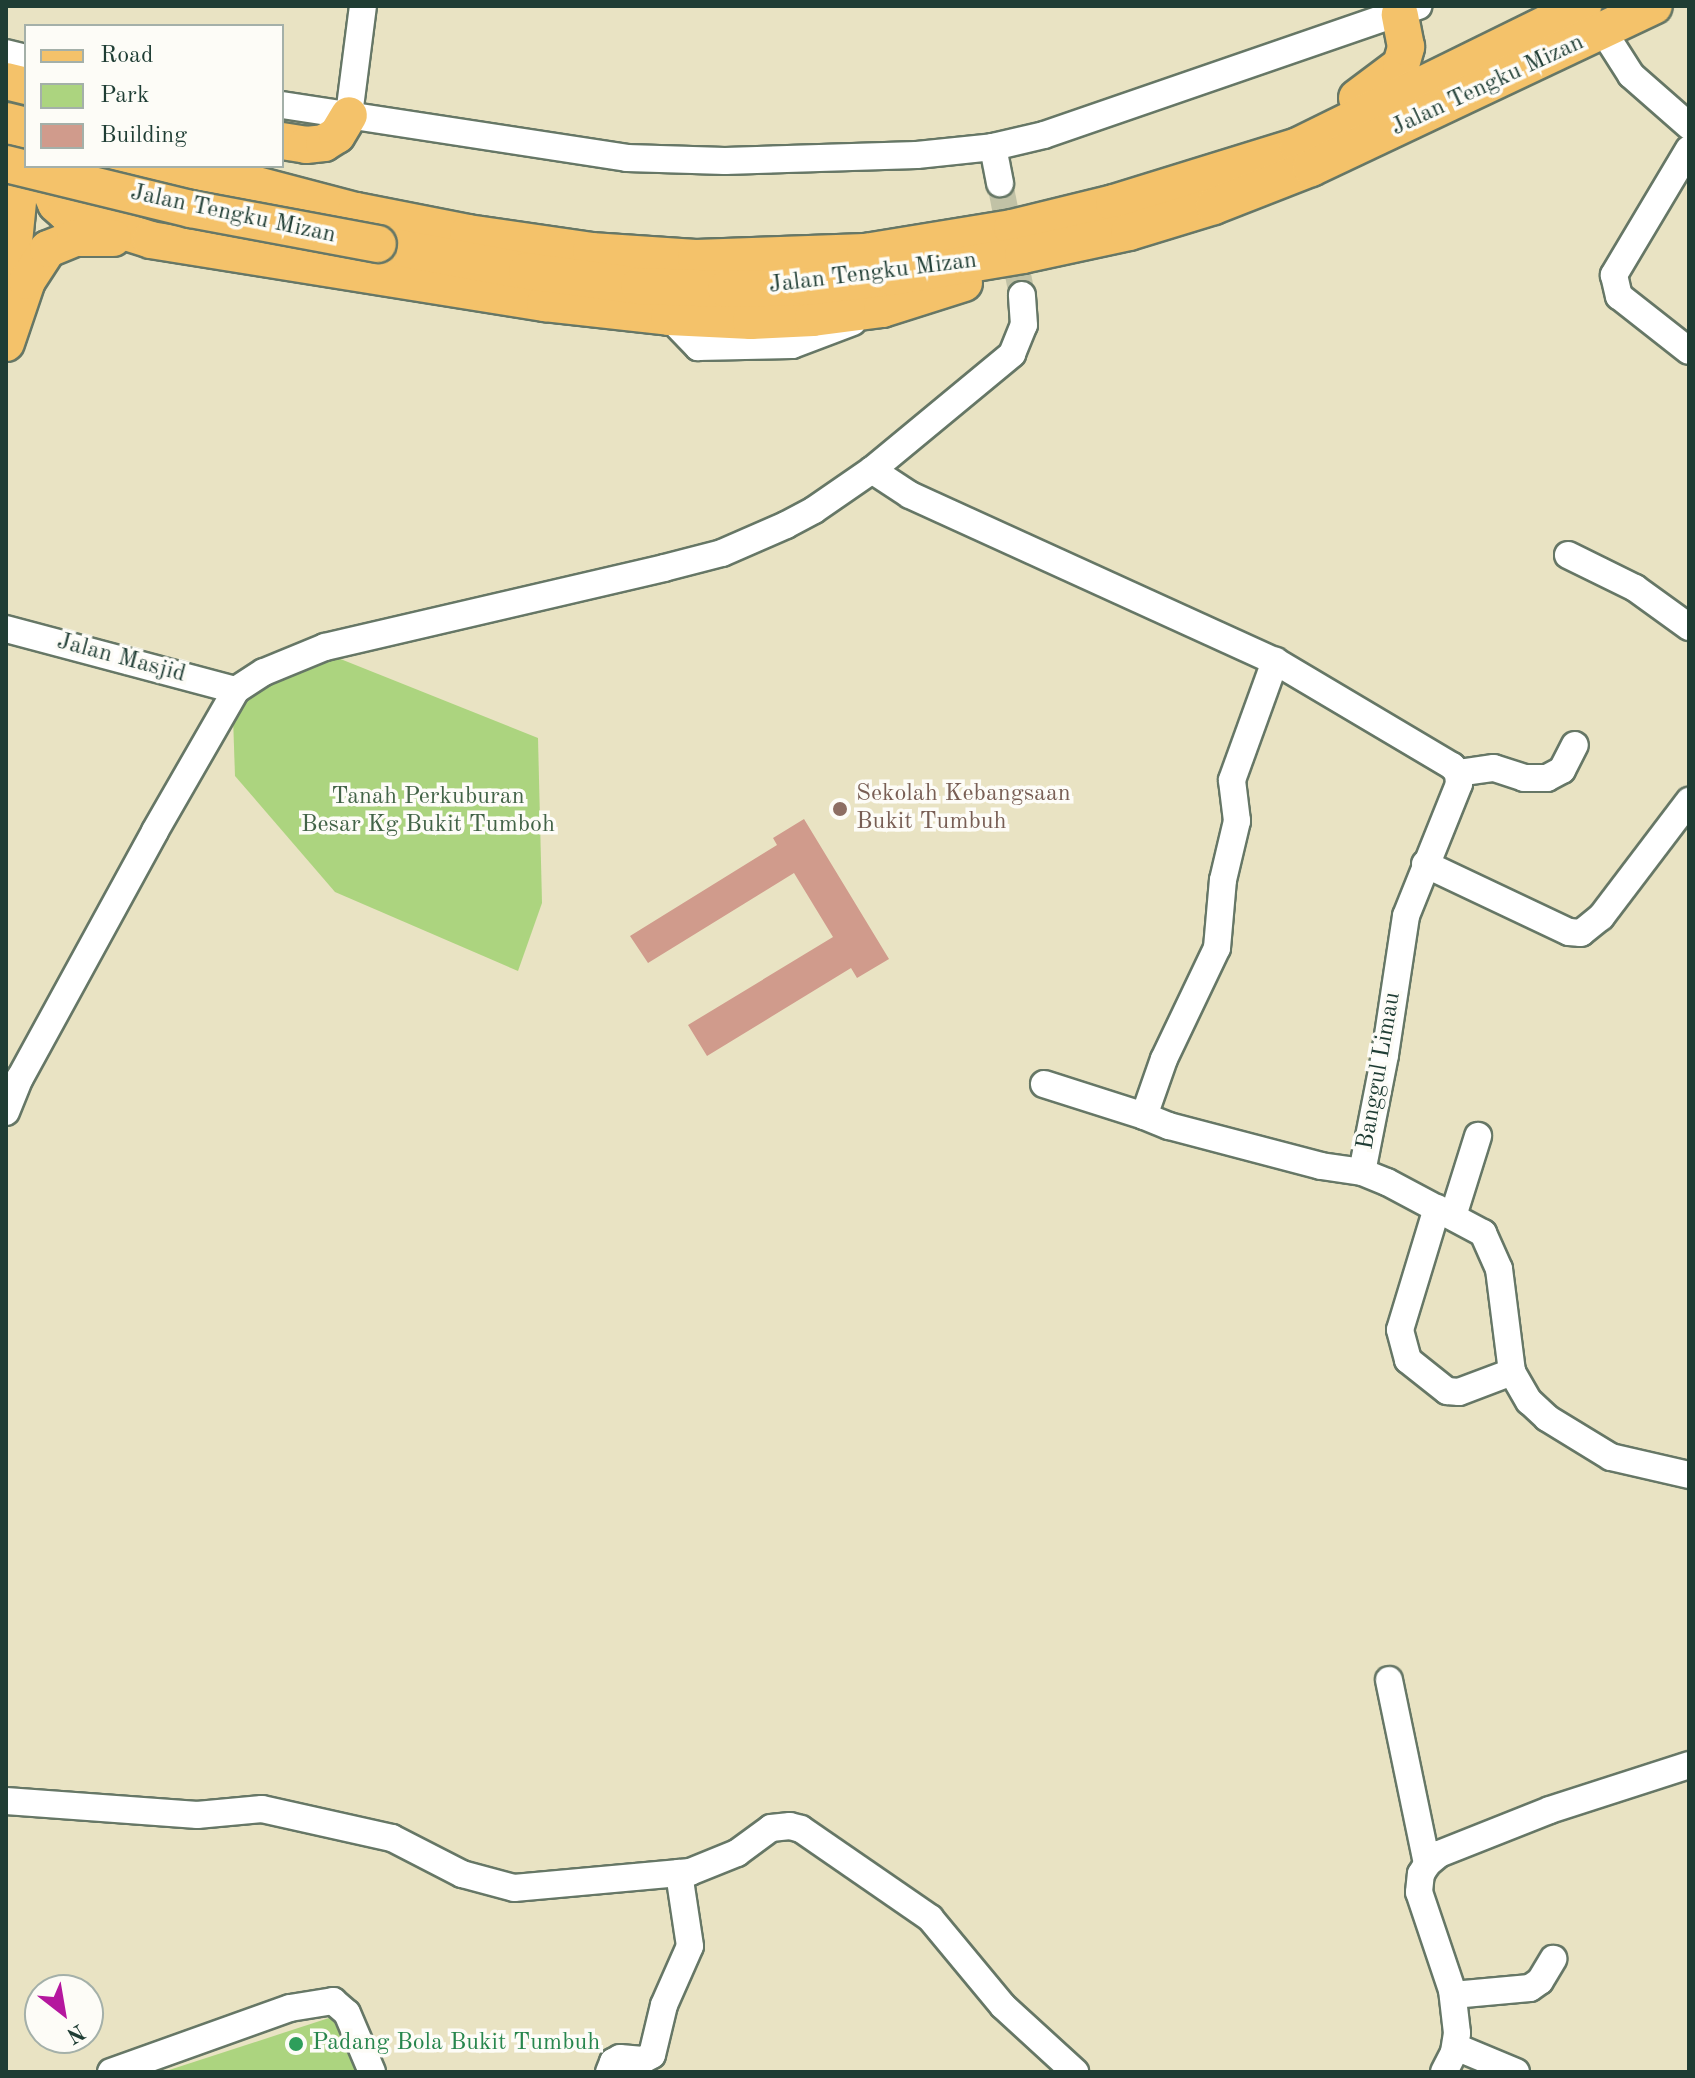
<!DOCTYPE html>
<style>
body{margin:0}
#map{position:relative;width:1695px;height:2078px;overflow:hidden;background:#e9e3c3;font-family:"Old Standard TT",serif}
div>[style]{position:absolute}
.green>*{inset:0;background:#acd47f}
.building>*{inset:0;background:#d09b8c}
.minor-tunnel>*{height:26px;margin-top:-13px;transform-origin:0;background:repeating-linear-gradient(90deg,#c1c2a6 0 26px,transparent 0 39px)}
.roads{filter:drop-shadow(2px 0 #676) drop-shadow(-2px 0 #676) drop-shadow(0 2px #676) drop-shadow(0 -2px #676)}
.minor>*{height:26px;margin:-13px;padding:0 13px;transform-origin:13px;border-radius:13px;background:#fff}
.major>*{height:32px;margin:-16px;padding:0 16px;transform-origin:16px;border-radius:16px;background:#f4c26a}
.highway>*{height:36px;margin:-18px;padding:0 18px;transform-origin:18px;border-radius:18px;background:#f4c26a}
.bridges{filter:drop-shadow(2px 0 #676) drop-shadow(-2px 0 #676) drop-shadow(0 2px #676) drop-shadow(0 -2px #676)}
.highway-bridge>*{height:36px;margin:-18px;padding:0 18px;transform-origin:18px;border-radius:18px;background:#f4c26a}
.dots>*{width:22px;height:22px;translate:-50% -50%;box-sizing:border-box;border:4px solid #fdfcf7;border-radius:50%}
span{translate:-50% -50%;white-space:nowrap;text-align:center;line-height:1.15;-webkit-text-stroke:7px #fdfcf7;paint-order:stroke}
.street-label{font-size:24px;color:#1f3d34}
.education-label{font-size:24px;color:#785e54}
.left{translate:0 -50%;text-align:left}
.park-label{font-size:24px;color:#426347}
.leisure-label{font-size:24px;color:#27864d}
.frame{position:absolute;inset:0;border:8px solid #1f3d34;pointer-events:none}
.legend{position:absolute;left:24px;top:24px;width:260px;height:144px;box-sizing:border-box;background:#fdfcf7;border:2px solid #a4b0a9;margin:0;padding:10px 14px;list-style:none;font-size:24px;color:#1f3d34}
.legend li{display:flex;align-items:center;gap:16px;height:40px}
.legend b{width:40px;border:2px solid #a4b0a9}
.north{position:absolute;left:24px;top:1974px;width:80px;height:80px;box-sizing:border-box;background:#fdfcf7;border:2px solid #a4b0a9;border-radius:50%;rotate:149deg;font-size:22px;font-weight:700;line-height:32px;text-align:center;color:#1f3d34}
.north::after{content:'';display:block;margin:auto;width:28px;height:36px;background:#b5179e;clip-path:polygon(50% 0,100% 100%,50% 72%,0 100%)}
</style>
<div id="map">
<div class="green">
<i style="clip-path:polygon(333px 656px,538px 738px,542px 903px,518px 971px,335px 892px,235px 776px,233px 717px,248px 692px)"></i>
<i style="clip-path:polygon(332px 2017px,356px 2072px,163px 2072px)"></i>
</div>
<div class="building">
<i style="clip-path:polygon(804px 819px,889px 959px,857px 978px,851px 968px,707px 1056px,688px 1025px,833px 937px,794px 873px,648px 963px,630px 936px,777px 845px,773px 838px)"></i>
</div>
<div class="minor-tunnel">
<i style="left:1000px;top:183px;width:114px;rotate:78.9deg"></i>
</div>
<div class="roads">
<div class="minor">
<i style="left:1603px;top:31px;width:52px;rotate:57.5deg"></i>
<i style="left:1631px;top:75px;width:77px;rotate:41.3deg"></i>
<i style="left:6px;top:53px;width:21px;rotate:14deg"></i>
<i style="left:282px;top:105px;width:349px;rotate:8.7deg"></i>
<i style="left:627px;top:158px;width:98px;rotate:1.8deg"></i>
<i style="left:725px;top:161px;width:192px;rotate:-1.8deg"></i>
<i style="left:917px;top:155px;width:76px;rotate:-6deg"></i>
<i style="left:993px;top:147px;width:52px;rotate:-13.2deg"></i>
<i style="left:1044px;top:135px;width:396px;rotate:-19deg"></i>
<i style="left:349px;top:115px;width:110px;rotate:-82.7deg"></i>
<i style="left:993px;top:147px;width:37px;rotate:79deg"></i>
<i style="left:1689px;top:149px;width:147px;rotate:120.8deg"></i>
<i style="left:1614px;top:275px;width:22px;rotate:77deg"></i>
<i style="left:1619px;top:296px;width:89px;rotate:38.2deg"></i>
<i style="left:669px;top:317px;width:42px;rotate:46deg"></i>
<i style="left:698px;top:347px;width:94px;rotate:-1.2deg"></i>
<i style="left:792px;top:345px;width:65px;rotate:-20.7deg"></i>
<i style="left:872px;top:470px;width:45px;rotate:33.3deg"></i>
<i style="left:910px;top:495px;width:401px;rotate:24.5deg"></i>
<i style="left:1275px;top:661px;width:206px;rotate:30.7deg"></i>
<i style="left:1452px;top:766px;width:9px;rotate:49deg"></i>
<i style="left:1458px;top:773px;width:11px;rotate:85deg"></i>
<i style="left:1459px;top:784px;width:142px;rotate:111.9deg"></i>
<i style="left:1406px;top:916px;width:141px;rotate:98.6deg"></i>
<i style="left:1385px;top:1055px;width:119px;rotate:101.1deg"></i>
<i style="left:1362px;top:1172px;width:27px;rotate:22deg"></i>
<i style="left:1387px;top:1182px;width:109px;rotate:28deg"></i>
<i style="left:1483px;top:1233px;width:39px;rotate:66deg"></i>
<i style="left:1499px;top:1269px;width:104px;rotate:82.8deg"></i>
<i style="left:1512px;top:1372px;width:34px;rotate:60deg"></i>
<i style="left:1529px;top:1401px;width:25px;rotate:43deg"></i>
<i style="left:1547px;top:1418px;width:75px;rotate:31.4deg"></i>
<i style="left:1611px;top:1457px;width:80px;rotate:13deg"></i>
<i style="left:1568px;top:555px;width:75px;rotate:26.2deg"></i>
<i style="left:1635px;top:588px;width:67px;rotate:35.8deg"></i>
<i style="left:6px;top:629px;width:238px;rotate:14.9deg"></i>
<i style="left:1458px;top:773px;width:36px;rotate:-8deg"></i>
<i style="left:1494px;top:768px;width:32px;rotate:18deg"></i>
<i style="left:1524px;top:778px;width:23px"></i>
<i style="left:1547px;top:778px;width:17px;rotate:-28deg"></i>
<i style="left:1562px;top:770px;width:28px;rotate:-63deg"></i>
<i style="left:1425px;top:864px;width:159px;rotate:25.3deg"></i>
<i style="left:1569px;top:932px;width:12px;rotate:5deg"></i>
<i style="left:1581px;top:933px;width:26px;rotate:-39deg"></i>
<i style="left:1601px;top:917px;width:146px;rotate:-52.8deg"></i>
<i style="left:1044px;top:1084px;width:105px;rotate:17.7deg"></i>
<i style="left:1144px;top:1116px;width:60px;rotate:-70.7deg"></i>
<i style="left:1164px;top:1059px;width:123px;rotate:-64.5deg"></i>
<i style="left:1217px;top:948px;width:68px;rotate:-85deg"></i>
<i style="left:1223px;top:880px;width:61px;rotate:-76.7deg"></i>
<i style="left:1237px;top:821px;width:41px;rotate:-97deg"></i>
<i style="left:1232px;top:780px;width:127px;rotate:-70.1deg"></i>
<i style="left:6px;top:1112px;width:37px;rotate:-68deg"></i>
<i style="left:20px;top:1078px;width:281px;rotate:-61.3deg"></i>
<i style="left:155px;top:831px;width:163px;rotate:-60.1deg"></i>
<i style="left:236px;top:690px;width:33px;rotate:-33deg"></i>
<i style="left:264px;top:672px;width:66px;rotate:-22.3deg"></i>
<i style="left:325px;top:647px;width:348px;rotate:-13.1deg"></i>
<i style="left:664px;top:568px;width:60px;rotate:-14.5deg"></i>
<i style="left:722px;top:553px;width:70px;rotate:-23.6deg"></i>
<i style="left:786px;top:525px;width:32px;rotate:-28deg"></i>
<i style="left:814px;top:510px;width:70px;rotate:-34.6deg"></i>
<i style="left:872px;top:470px;width:182px;rotate:-39.6deg"></i>
<i style="left:1012px;top:354px;width:31px;rotate:-68deg"></i>
<i style="left:1024px;top:325px;width:30px;rotate:-94deg"></i>
<i style="left:1144px;top:1116px;width:27px;rotate:22deg"></i>
<i style="left:1169px;top:1126px;width:157px;rotate:14.7deg"></i>
<i style="left:1321px;top:1166px;width:41px;rotate:8.3deg"></i>
<i style="left:1437px;top:1208px;width:127px;rotate:106.9deg"></i>
<i style="left:1400px;top:1330px;width:31px;rotate:75deg"></i>
<i style="left:1408px;top:1360px;width:50px;rotate:38.5deg"></i>
<i style="left:1447px;top:1391px;width:12px;rotate:5deg"></i>
<i style="left:1459px;top:1392px;width:57px;rotate:-20.7deg"></i>
<i style="left:1453px;top:1216px;width:84px;rotate:-72.6deg"></i>
<i style="left:1389px;top:1680px;width:188px;rotate:78.3deg"></i>
<i style="left:6px;top:1801px;width:192px;rotate:4.2deg"></i>
<i style="left:197px;top:1815px;width:65px;rotate:-5.3deg"></i>
<i style="left:262px;top:1809px;width:133px;rotate:12.6deg"></i>
<i style="left:392px;top:1838px;width:79px;rotate:27.2deg"></i>
<i style="left:462px;top:1874px;width:54px;rotate:15.1deg"></i>
<i style="left:514px;top:1888px;width:177px;rotate:-5.2deg"></i>
<i style="left:690px;top:1872px;width:51px;rotate:-22deg"></i>
<i style="left:737px;top:1853px;width:42px;rotate:-36.3deg"></i>
<i style="left:771px;top:1828px;width:19px;rotate:-6deg"></i>
<i style="left:790px;top:1826px;width:11px;rotate:15deg"></i>
<i style="left:801px;top:1829px;width:157px;rotate:34.6deg"></i>
<i style="left:930px;top:1918px;width:114px;rotate:50.3deg"></i>
<i style="left:1003px;top:2006px;width:98px;rotate:42.5deg"></i>
<i style="left:1453px;top:1995px;width:77px;rotate:-5.2deg"></i>
<i style="left:1530px;top:1988px;width:12px;rotate:-35deg"></i>
<i style="left:1540px;top:1981px;width:26px;rotate:-59deg"></i>
<i style="left:1456px;top:2047px;width:65px;rotate:22.6deg"></i>
<i style="left:111px;top:2072px;width:190px;rotate:-19.7deg"></i>
<i style="left:290px;top:2008px;width:44px;rotate:-9.2deg"></i>
<i style="left:333px;top:2001px;width:18px;rotate:41deg"></i>
<i style="left:347px;top:2013px;width:64px;rotate:67deg"></i>
<i style="left:609px;top:2072px;width:11px;rotate:-68deg"></i>
<i style="left:613px;top:2062px;width:8px;rotate:-30deg"></i>
<i style="left:620px;top:2058px;width:23px;rotate:5deg"></i>
<i style="left:643px;top:2060px;width:10px;rotate:-29deg"></i>
<i style="left:652px;top:2055px;width:51px;rotate:-76.5deg"></i>
<i style="left:664px;top:2005px;width:64px;rotate:-66.2deg"></i>
<i style="left:690px;top:1946px;width:74px;rotate:-98.6deg"></i>
<i style="left:1444px;top:2072px;width:22px;rotate:-63deg"></i>
<i style="left:1454px;top:2052px;width:19px;rotate:-81deg"></i>
<i style="left:1457px;top:2033px;width:43px;rotate:-96.6deg"></i>
<i style="left:1452px;top:1990px;width:103px;rotate:-108.6deg"></i>
<i style="left:1419px;top:1892px;width:18px;rotate:-84deg"></i>
<i style="left:1421px;top:1874px;width:12px;rotate:-59deg"></i>
<i style="left:1427px;top:1864px;width:16px;rotate:-40deg"></i>
<i style="left:1439px;top:1854px;width:119px;rotate:-21.6deg"></i>
<i style="left:1550px;top:1810px;width:146px;rotate:-17.9deg"></i>
</div>
<div class="major">
<i style="left:6px;top:143px;width:16px;rotate:55deg"></i>
<i style="left:15px;top:156px;width:36px;rotate:81deg"></i>
<i style="left:21px;top:192px;width:121px;rotate:95.7deg"></i>
</div>
<div class="highway">
<i style="left:6px;top:81px;width:21px;rotate:14deg"></i>
<i style="left:1357px;top:98px;width:55px;rotate:-36.9deg"></i>
<i style="left:1401px;top:65px;width:19px;rotate:-74deg"></i>
<i style="left:1406px;top:47px;width:33px;rotate:-101deg"></i>
<i style="left:6px;top:121px;width:21px;rotate:14deg"></i>
<i style="left:282px;top:141px;width:24px;rotate:9deg"></i>
<i style="left:306px;top:145px;width:18px;rotate:-6deg"></i>
<i style="left:324px;top:143px;width:15px;rotate:-32deg"></i>
<i style="left:337px;top:135px;width:23px;rotate:-59deg"></i>
<i style="left:58px;top:166px;width:6px;rotate:141deg"></i>
<i style="left:53px;top:170px;width:18px;rotate:103deg"></i>
<i style="left:49px;top:188px;width:17px;rotate:66deg"></i>
<i style="left:56px;top:204px;width:13px;rotate:42deg"></i>
<i style="left:66px;top:213px;width:89px;rotate:17.6deg"></i>
<i style="left:151px;top:240px;width:399px;rotate:9.1deg"></i>
<i style="left:545px;top:303px;width:125px;rotate:6.4deg"></i>
<i style="left:669px;top:317px;width:82px;rotate:2.8deg"></i>
<i style="left:751px;top:321px;width:62px;rotate:-2.8deg"></i>
<i style="left:813px;top:318px;width:70px;rotate:-7.4deg"></i>
<i style="left:882px;top:309px;width:86px;rotate:-17.6deg"></i>
<i style="left:94px;top:166px;width:119px;rotate:12.2deg"></i>
<i style="left:184px;top:166px;width:178px;rotate:14.7deg"></i>
<i style="left:356px;top:211px;width:114px;rotate:11.1deg"></i>
<i style="left:468px;top:233px;width:124px;rotate:8.3deg"></i>
<i style="left:591px;top:251px;width:105px;rotate:3.8deg"></i>
<i style="left:696px;top:258px;width:169px;rotate:-2deg"></i>
<i style="left:865px;top:252px;width:149px;rotate:-9.3deg"></i>
<i style="left:1012px;top:228px;width:105px;rotate:-13.8deg"></i>
<i style="left:1114px;top:203px;width:193px;rotate:-17.2deg"></i>
<i style="left:1298px;top:146px;width:318px;rotate:-26.2deg"></i>
<i style="left:378px;top:244px;width:151px;rotate:10.3deg"></i>
<i style="left:527px;top:271px;width:113px;rotate:7.6deg"></i>
<i style="left:639px;top:286px;width:87px;rotate:2deg"></i>
<i style="left:726px;top:289px;width:79px;rotate:-1.5deg"></i>
<i style="left:805px;top:287px;width:88px;rotate:-6.6deg"></i>
<i style="left:892px;top:277px;width:133px;rotate:-9.5deg"></i>
<i style="left:1023px;top:255px;width:108px;rotate:-12.2deg"></i>
<i style="left:1129px;top:232px;width:89px;rotate:-17deg"></i>
<i style="left:1214px;top:206px;width:104px;rotate:-21.4deg"></i>
<i style="left:1311px;top:168px;width:379px;rotate:-25.3deg"></i>
<i style="left:6px;top:343px;width:65px;rotate:-71.3deg"></i>
<i style="left:27px;top:281px;width:38px;rotate:-57deg"></i>
<i style="left:48px;top:249px;width:29px;rotate:-22deg"></i>
<i style="left:75px;top:238px;width:38px"></i>
</div>
</div>
<div class="bridges">
<div class="highway-bridge">
<i style="left:6px;top:164px;width:190px;rotate:13.7deg"></i>
<i style="left:191px;top:209px;width:190px;rotate:10.6deg"></i>
</div>
</div>
<div class="dots">
<i style="left:840px;top:809px;background:#8d6e63"></i>
<i style="left:296px;top:2044px;background:#2e9e5b"></i>
</div>
<div class="street-label">
<span style="left:1488px;top:86px;rotate:-25deg">Jalan Tengku Mizan</span>
<span style="left:233px;top:215px;rotate:12deg">Jalan Tengku Mizan</span>
<span style="left:873px;top:274px;rotate:-7deg">Jalan Tengku Mizan</span>
<span style="left:121px;top:659px;rotate:15deg">Jalan Masjid</span>
<span style="left:1380px;top:1071px;rotate:-80deg">Banggul Limau</span>
</div>
<div class="education-label">
<span class="left" style="left:856px;top:809px">Sekolah Kebangsaan<br>Bukit Tumbuh</span>
</div>
<div class="park-label">
<span style="left:428px;top:812px">Tanah Perkuburan<br>Besar Kg Bukit Tumboh</span>
</div>
<div class="leisure-label">
<span class="left" style="left:312px;top:2044px">Padang Bola Bukit Tumbuh</span>
</div>
<div class="frame"></div>
<ul class="legend">
<li><b style="height:10px;background:#f4c26a"></b>Road</li>
<li><b style="height:22px;background:#acd47f"></b>Park</li>
<li><b style="height:22px;background:#d09b8c"></b>Building</li>
</ul>
<div class="north">N</div>
</div>
